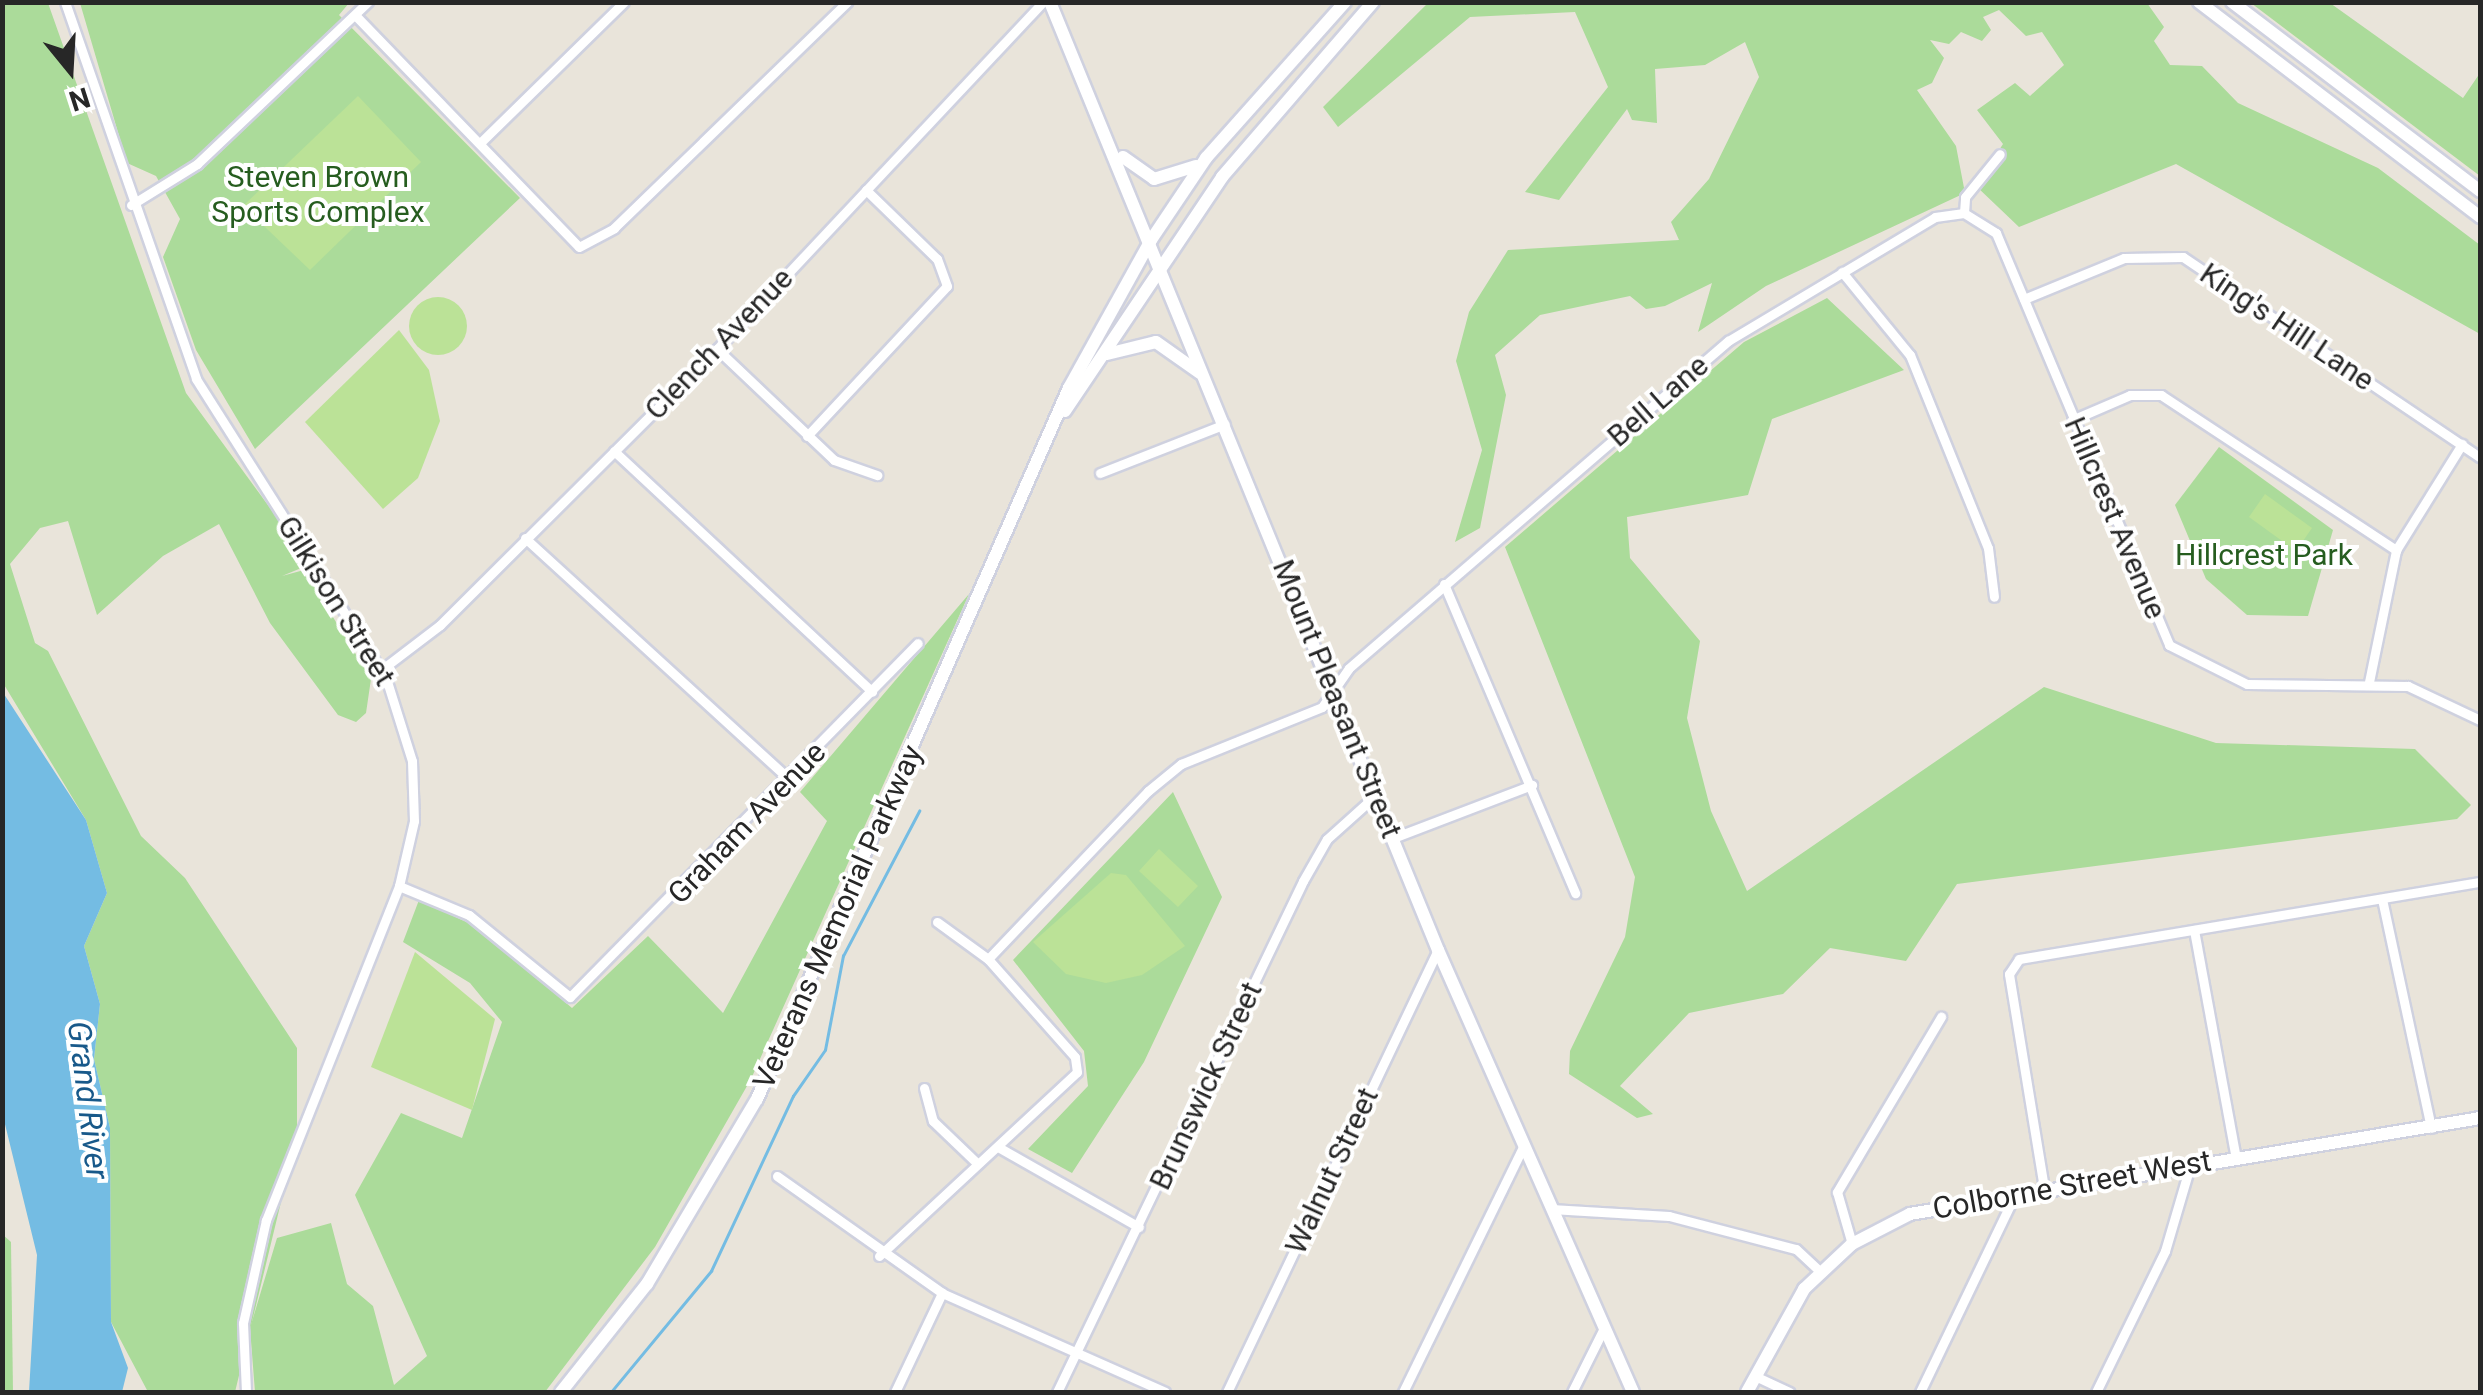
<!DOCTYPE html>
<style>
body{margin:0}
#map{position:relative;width:2483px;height:1395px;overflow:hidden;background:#e9e4da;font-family:Roboto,sans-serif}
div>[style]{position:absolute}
.green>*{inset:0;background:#abdb9a}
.pitch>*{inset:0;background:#bbe297}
.round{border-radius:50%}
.water>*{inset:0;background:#74bce3}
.stream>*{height:2.5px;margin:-1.25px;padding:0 1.25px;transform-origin:1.25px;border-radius:1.25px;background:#74bce3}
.roads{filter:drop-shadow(2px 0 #cfd1df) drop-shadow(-2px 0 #cfd1df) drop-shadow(0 2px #cfd1df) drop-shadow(0 -2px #cfd1df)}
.minor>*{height:9px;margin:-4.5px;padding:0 4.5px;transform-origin:4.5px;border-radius:4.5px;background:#fff}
.secondary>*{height:12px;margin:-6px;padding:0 6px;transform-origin:6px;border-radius:6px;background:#fff}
span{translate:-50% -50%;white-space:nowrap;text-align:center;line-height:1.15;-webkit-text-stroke:8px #fff;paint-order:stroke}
.park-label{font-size:30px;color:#265d1f}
.street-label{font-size:30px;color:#272727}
.water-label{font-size:32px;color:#18598a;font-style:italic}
.frame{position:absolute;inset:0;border:5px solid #272727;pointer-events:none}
.north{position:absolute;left:20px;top:20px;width:100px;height:100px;-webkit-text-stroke:8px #fff;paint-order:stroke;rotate:162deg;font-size:28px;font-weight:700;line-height:40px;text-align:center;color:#272727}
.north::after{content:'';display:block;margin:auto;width:35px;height:45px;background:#272727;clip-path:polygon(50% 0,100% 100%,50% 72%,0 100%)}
</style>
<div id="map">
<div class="green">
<i style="clip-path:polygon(3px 3px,48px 3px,186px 393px,311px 564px,282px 576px,304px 570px,371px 679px,366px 713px,356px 722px,338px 715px,270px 623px,219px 524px,163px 556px,97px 615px,68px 521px,40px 528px,10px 564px,35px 643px,48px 651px,141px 836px,185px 878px,297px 1048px,297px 1136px,235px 1392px,148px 1392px,111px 1322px,110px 1128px,94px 1059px,100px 1004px,84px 946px,107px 893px,86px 820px,3px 683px)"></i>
<i style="clip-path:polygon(80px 3px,349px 3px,339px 15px,520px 198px,255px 449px,196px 350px,163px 257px,180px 219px,156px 176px,127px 163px)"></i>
<i style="clip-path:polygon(1428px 3px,2147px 3px,2164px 27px,2154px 41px,2170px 65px,2202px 66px,2238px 103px,2378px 168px,2480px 245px,2480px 334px,2176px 164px,2019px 227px,1976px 186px,2003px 144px,1977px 110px,2015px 83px,2030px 96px,2064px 65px,2042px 32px,2026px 36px,1999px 10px,1983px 17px,1991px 30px,1982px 41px,1961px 32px,1949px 44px,1930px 40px,1944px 58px,1932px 83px,1917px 90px,1956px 146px,1965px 193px,1766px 286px,1698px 332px,1712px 283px,1665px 306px,1646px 309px,1630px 296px,1540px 315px,1495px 355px,1506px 395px,1480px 528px,1455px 542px,1482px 450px,1456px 361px,1469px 312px,1508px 250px,1679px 240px,1671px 222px,1709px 179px,1759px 77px,1745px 42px,1705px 65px,1655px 69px,1657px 123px,1632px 120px,1627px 109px,1559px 200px,1525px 192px,1608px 87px,1575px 12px,1470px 17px,1338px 127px,1323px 107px)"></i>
<i style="clip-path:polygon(2251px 3px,2330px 3px,2463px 98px,2480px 73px,2480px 176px)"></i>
<i style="clip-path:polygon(1827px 298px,1904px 370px,1772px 419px,1748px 495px,1627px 517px,1630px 558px,1700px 641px,1687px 718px,1711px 811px,1747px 891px,2044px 687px,2216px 743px,2415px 749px,2471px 805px,2457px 819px,1957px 884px,1906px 961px,1830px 948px,1783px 994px,1689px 1013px,1620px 1086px,1653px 1114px,1637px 1118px,1569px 1074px,1570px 1051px,1625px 937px,1635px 877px,1505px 547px,1744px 342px)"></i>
<i style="clip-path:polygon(2219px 447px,2333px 530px,2308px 616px,2247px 615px,2206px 579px,2175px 505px)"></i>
<i style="clip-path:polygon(969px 594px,751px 1079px,655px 1247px,545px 1392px,255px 1392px,250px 1328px,277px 1238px,331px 1223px,347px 1284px,373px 1306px,394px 1385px,427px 1356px,355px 1195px,401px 1113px,462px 1138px,502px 1022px,470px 983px,403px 942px,419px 900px,477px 927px,572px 1008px,648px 936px,723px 1013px,827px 821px,800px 792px)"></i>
<i style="clip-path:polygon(1173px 792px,1222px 897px,1144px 1062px,1072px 1173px,1028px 1149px,1088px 1086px,1084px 1051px,1013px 960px)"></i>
<i style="clip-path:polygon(2px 1234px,11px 1242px,13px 1392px,3px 1392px)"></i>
</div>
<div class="pitch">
<i style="clip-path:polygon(358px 96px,421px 162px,310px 270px,243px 206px)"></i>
<i class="round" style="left:409px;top:297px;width:58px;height:58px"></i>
<i style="clip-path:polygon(399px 330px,429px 370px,440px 421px,418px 478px,383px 509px,305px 422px)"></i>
<i style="clip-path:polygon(2265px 494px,2312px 528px,2296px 551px,2249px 517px)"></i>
<i style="clip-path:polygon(1159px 849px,1198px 886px,1178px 907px,1139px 871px)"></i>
<i style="clip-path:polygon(1111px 873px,1126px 875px,1185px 946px,1142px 975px,1106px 983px,1066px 974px,1033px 942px)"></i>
<i style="clip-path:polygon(415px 952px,495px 1019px,472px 1110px,371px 1067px)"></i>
</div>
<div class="water">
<i style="clip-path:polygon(2px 691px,86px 820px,107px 893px,84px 946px,100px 1004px,94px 1059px,110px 1128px,111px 1322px,128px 1368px,122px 1392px,29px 1392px,37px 1255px,2px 1112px)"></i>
</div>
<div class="stream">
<i style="left:2px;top:211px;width:64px;rotate:90deg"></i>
<i style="left:611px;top:1392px;width:157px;rotate:-50.4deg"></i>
<i style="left:711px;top:1271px;width:193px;rotate:-64.9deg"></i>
<i style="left:793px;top:1096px;width:56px;rotate:-55.2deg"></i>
<i style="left:825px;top:1050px;width:96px;rotate:-79.2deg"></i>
<i style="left:843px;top:956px;width:164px;rotate:-62.3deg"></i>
</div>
<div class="roads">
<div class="minor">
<i style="left:65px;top:2px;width:399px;rotate:70.8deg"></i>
<i style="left:196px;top:379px;width:354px;rotate:57.6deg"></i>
<i style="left:386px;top:678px;width:87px;rotate:72.6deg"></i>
<i style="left:412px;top:761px;width:60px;rotate:88.1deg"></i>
<i style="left:414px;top:821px;width:67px;rotate:103deg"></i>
<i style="left:399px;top:886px;width:360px;rotate:111.7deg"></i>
<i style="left:266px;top:1220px;width:106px;rotate:102.6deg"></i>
<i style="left:243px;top:1323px;width:69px;rotate:87.5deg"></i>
<i style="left:355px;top:15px;width:322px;rotate:46deg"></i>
<i style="left:579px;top:247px;width:40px;rotate:-28deg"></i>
<i style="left:614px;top:228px;width:325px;rotate:-44.1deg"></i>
<i style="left:481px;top:142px;width:200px;rotate:-44.4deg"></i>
<i style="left:131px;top:205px;width:78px;rotate:-31.8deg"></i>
<i style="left:197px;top:164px;width:236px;rotate:-43.5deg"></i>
<i style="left:1964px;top:213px;width:38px;rotate:32deg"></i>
<i style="left:1996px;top:233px;width:447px;rotate:67.2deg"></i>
<i style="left:2169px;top:645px;width:87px;rotate:26.6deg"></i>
<i style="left:2247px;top:684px;width:161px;rotate:0.7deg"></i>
<i style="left:2408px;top:686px;width:80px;rotate:25.3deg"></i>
<i style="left:1964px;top:213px;width:16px;rotate:-86deg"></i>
<i style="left:1965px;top:197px;width:55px;rotate:-50.9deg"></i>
<i style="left:1842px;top:272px;width:107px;rotate:50.7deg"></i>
<i style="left:1910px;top:355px;width:208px;rotate:68deg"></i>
<i style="left:1988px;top:548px;width:49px;rotate:83deg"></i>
<i style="left:2024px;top:299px;width:108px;rotate:-22.3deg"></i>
<i style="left:2124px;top:258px;width:59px;rotate:-1deg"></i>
<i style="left:2183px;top:257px;width:358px;rotate:34deg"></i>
<i style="left:717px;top:349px;width:161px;rotate:43.5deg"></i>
<i style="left:834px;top:460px;width:46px;rotate:19.2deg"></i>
<i style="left:2072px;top:420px;width:63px;rotate:-23.3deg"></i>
<i style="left:2130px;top:395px;width:31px"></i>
<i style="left:2161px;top:395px;width:282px;rotate:33.4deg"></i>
<i style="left:807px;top:436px;width:205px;rotate:-47deg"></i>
<i style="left:947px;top:286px;width:29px;rotate:-110deg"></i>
<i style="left:937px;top:259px;width:99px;rotate:-135.8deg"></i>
<i style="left:614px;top:451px;width:353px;rotate:43deg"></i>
<i style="left:1100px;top:473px;width:134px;rotate:-21.4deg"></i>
<i style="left:525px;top:538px;width:359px;rotate:42.4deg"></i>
<i style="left:1444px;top:584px;width:336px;rotate:67deg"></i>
<i style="left:381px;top:670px;width:74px;rotate:-37.3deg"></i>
<i style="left:440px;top:625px;width:391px;rotate:-44.9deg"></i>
<i style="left:717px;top:349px;width:476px;rotate:-46.8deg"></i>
<i style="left:2369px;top:682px;width:135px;rotate:-78.4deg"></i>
<i style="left:2396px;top:550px;width:125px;rotate:-58.1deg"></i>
<i style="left:1393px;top:838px;width:149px;rotate:-20.9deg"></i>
<i style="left:399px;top:886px;width:76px;rotate:22.5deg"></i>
<i style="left:469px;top:915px;width:130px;rotate:39.1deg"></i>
<i style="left:570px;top:997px;width:496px;rotate:-45.5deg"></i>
<i style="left:2382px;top:899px;width:234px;rotate:77.9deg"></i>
<i style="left:2194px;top:930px;width:232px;rotate:79.6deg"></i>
<i style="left:988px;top:959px;width:232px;rotate:-46.4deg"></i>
<i style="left:1148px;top:791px;width:43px;rotate:-39.3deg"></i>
<i style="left:1181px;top:764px;width:152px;rotate:-22deg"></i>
<i style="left:1322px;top:707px;width:47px;rotate:-55.3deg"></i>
<i style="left:1349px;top:668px;width:501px;rotate:-40.79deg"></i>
<i style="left:1728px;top:341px;width:241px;rotate:-30.9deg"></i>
<i style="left:1935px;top:217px;width:29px;rotate:-8deg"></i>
<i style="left:924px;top:1088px;width:34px;rotate:75deg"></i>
<i style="left:933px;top:1121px;width:61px;rotate:43.7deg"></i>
<i style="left:998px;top:1147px;width:162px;rotate:29.6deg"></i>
<i style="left:777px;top:1176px;width:202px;rotate:35.3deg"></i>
<i style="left:942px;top:1293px;width:244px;rotate:23.9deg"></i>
<i style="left:2044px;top:1188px;width:217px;rotate:-99.3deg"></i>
<i style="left:2009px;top:974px;width:18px;rotate:-56deg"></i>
<i style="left:2019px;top:959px;width:467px;rotate:-9.5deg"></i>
<i style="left:1551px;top:1209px;width:118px;rotate:3.4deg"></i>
<i style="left:1669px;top:1216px;width:131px;rotate:14.6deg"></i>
<i style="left:1796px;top:1249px;width:33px;rotate:43deg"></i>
<i style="left:1852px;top:1244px;width:54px;rotate:-106.1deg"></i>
<i style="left:1837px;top:1192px;width:204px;rotate:-59.3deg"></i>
<i style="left:879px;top:1256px;width:270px;rotate:-42.9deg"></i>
<i style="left:1077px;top:1072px;width:15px;rotate:-98deg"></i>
<i style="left:1075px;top:1057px;width:131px;rotate:-131.6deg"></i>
<i style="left:988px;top:959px;width:63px;rotate:-144deg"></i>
<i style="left:1755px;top:1376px;width:38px;rotate:25deg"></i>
<i style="left:895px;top:1392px;width:110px;rotate:-64.6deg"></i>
<i style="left:1057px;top:1392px;width:567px;rotate:-64.29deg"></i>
<i style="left:1303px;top:881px;width:48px;rotate:-60.3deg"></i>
<i style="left:1327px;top:839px;width:66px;rotate:-41.9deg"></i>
<i style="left:1227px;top:1392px;width:490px;rotate:-64.5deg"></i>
<i style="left:1403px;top:1392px;width:273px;rotate:-63.9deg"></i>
<i style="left:1572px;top:1392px;width:69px;rotate:-63.4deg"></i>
<i style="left:1920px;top:1392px;width:219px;rotate:-64.3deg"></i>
<i style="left:2096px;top:1392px;width:157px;rotate:-63.9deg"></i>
<i style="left:2165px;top:1251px;width:89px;rotate:-73.6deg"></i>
</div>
<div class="secondary">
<i style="left:1050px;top:2px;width:1024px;rotate:67.74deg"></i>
<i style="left:1438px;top:950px;width:483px;rotate:66.2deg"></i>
<i style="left:2199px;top:2px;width:354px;rotate:37.4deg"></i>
<i style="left:2232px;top:2px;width:312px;rotate:37.3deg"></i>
<i style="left:1123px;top:157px;width:38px;rotate:35deg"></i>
<i style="left:1154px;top:179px;width:44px;rotate:-17.2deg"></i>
<i style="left:1107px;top:354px;width:50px;rotate:-13.8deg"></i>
<i style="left:1156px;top:342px;width:54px;rotate:35.2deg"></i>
<i style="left:1065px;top:411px;width:282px;rotate:-56.1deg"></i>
<i style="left:1222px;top:177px;width:231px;rotate:-49.2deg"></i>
<i style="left:561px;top:1392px;width:138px;rotate:-51.5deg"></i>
<i style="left:647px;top:1284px;width:215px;rotate:-59.3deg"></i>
<i style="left:757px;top:1099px;width:776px;rotate:-66.31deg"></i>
<i style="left:1069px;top:388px;width:169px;rotate:-61deg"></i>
<i style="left:1151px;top:240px;width:99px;rotate:-56.1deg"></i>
<i style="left:1206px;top:158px;width:209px;rotate:-48.3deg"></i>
<i style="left:1747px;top:1392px;width:118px;rotate:-61deg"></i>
<i style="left:1804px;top:1289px;width:66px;rotate:-43.2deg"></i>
<i style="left:1852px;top:1244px;width:65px;rotate:-27.3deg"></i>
<i style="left:1910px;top:1214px;width:578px;rotate:-9.56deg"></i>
</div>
</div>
<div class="park-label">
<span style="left:318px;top:194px">Steven Brown<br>Sports Complex</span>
<span style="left:2264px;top:555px">Hillcrest Park</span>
</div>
<div class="street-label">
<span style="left:2287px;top:327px;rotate:34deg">King's Hill Lane</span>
<span style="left:719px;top:344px;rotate:-46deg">Clench Avenue</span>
<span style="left:1658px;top:401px;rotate:-41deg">Bell Lane</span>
<span style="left:2115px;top:518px;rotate:67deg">Hillcrest Avenue</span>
<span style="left:336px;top:601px;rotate:58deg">Gilkison Street</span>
<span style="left:1337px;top:699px;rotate:68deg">Mount Pleasant Street</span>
<span style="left:747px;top:823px;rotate:-46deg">Graham Avenue</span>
<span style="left:838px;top:917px;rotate:-66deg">Veterans Memorial Parkway</span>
<span style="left:1206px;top:1086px;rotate:-65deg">Brunswick Street</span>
<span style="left:1332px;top:1171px;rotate:-65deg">Walnut Street</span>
<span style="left:2072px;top:1185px;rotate:-10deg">Colborne Street West</span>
</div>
<div class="water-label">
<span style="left:88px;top:1100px;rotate:83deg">Grand River</span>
</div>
<div class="frame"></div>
<div class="north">N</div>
</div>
